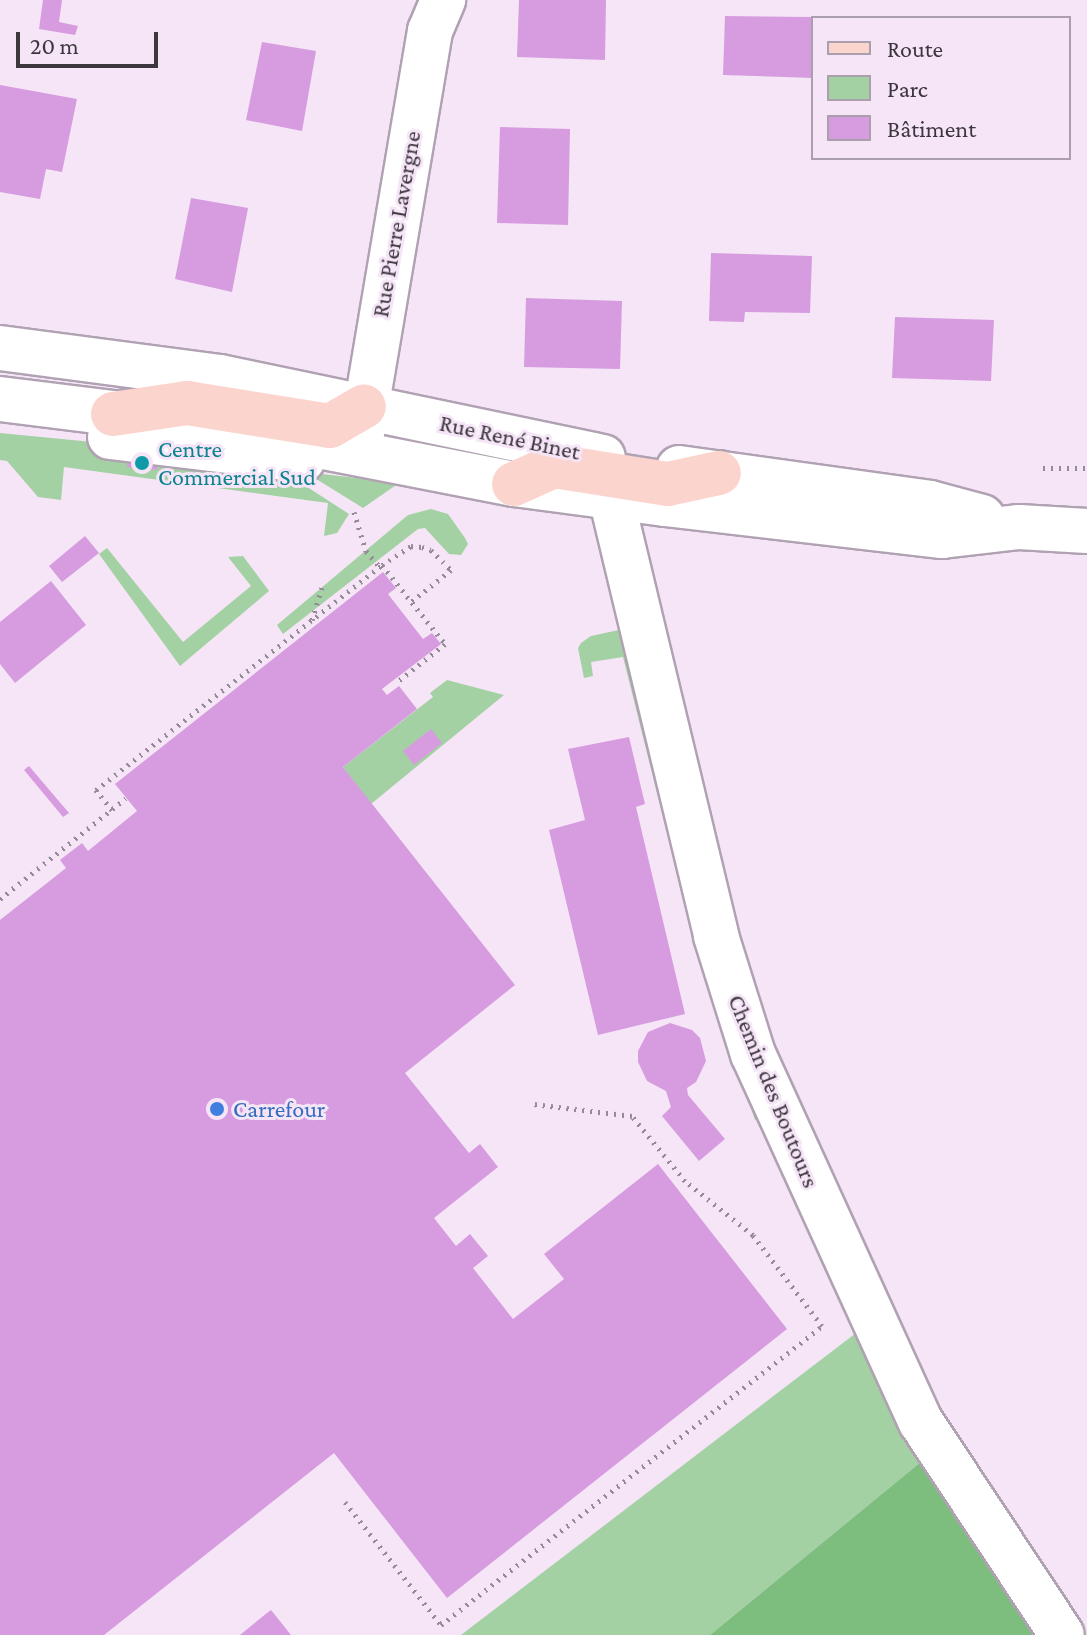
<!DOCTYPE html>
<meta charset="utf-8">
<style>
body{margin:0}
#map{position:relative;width:1087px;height:1635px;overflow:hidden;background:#f5e5f7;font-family:"Crimson Pro",serif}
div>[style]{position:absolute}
.green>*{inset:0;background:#a4d1a4}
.forest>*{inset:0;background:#7dbe7e}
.building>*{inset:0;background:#d69cdf}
.path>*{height:5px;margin-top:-2.5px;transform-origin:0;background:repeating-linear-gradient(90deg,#958a97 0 2px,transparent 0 8px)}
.roads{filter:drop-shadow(2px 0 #b0a2b2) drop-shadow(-2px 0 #b0a2b2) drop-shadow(0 2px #b0a2b2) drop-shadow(0 -2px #b0a2b2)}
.minor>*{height:44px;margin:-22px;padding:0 22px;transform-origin:22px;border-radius:22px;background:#fff}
.major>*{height:44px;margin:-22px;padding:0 22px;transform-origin:22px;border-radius:22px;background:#fcd4ce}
.dots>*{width:22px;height:22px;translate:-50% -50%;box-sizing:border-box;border:4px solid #f5e5f7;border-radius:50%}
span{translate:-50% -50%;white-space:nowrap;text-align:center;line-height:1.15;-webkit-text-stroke:6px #f5e5f7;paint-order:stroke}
.street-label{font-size:24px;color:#3c363d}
.culture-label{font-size:24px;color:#0d838f}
.left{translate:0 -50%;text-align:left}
.shop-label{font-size:24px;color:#366cbe}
.legend{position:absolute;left:811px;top:16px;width:260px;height:144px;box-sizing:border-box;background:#f5e5f7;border:2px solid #ab9fad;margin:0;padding:10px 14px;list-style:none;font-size:24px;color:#3c363d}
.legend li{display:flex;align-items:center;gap:16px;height:40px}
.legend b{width:40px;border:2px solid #ab9fad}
.scale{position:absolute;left:16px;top:32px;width:142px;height:36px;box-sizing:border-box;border:4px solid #3c363d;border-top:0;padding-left:10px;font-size:24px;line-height:28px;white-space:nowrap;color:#3c363d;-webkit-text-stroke:6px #f5e5f7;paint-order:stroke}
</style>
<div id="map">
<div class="green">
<i style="clip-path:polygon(0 433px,113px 444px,298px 481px,349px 514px,337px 533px,324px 536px,328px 503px,64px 467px,61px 500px,38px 497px,7px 461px,0 460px)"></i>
<i style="clip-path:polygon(305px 472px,399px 483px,363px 508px)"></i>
<i style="clip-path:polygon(431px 509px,448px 514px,465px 538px,468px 544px,461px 555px,449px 554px,425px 528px,418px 529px,283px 634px,277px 625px,408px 515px)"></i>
<i style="clip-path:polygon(107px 548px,183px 642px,251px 586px,228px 557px,243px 556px,269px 591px,180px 666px,99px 554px)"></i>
<i style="clip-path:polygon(628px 628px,763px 1117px,755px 1120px,692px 933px,623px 657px,591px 662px,593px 676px,584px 678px,578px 648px,581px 643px,591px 636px)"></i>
<i style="clip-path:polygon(447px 680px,504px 695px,371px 804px,343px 767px,433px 697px,430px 693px)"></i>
<i style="clip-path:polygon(856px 1333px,922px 1461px,710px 1635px,461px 1635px)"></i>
</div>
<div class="forest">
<i style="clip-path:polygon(922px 1461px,1037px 1635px,710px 1635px)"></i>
</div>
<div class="building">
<i style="clip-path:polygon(43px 0,62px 0,59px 22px,78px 26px,75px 35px,39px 29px)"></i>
<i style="clip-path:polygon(519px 0,606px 0,605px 60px,517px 57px)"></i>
<i style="clip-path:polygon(725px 16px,813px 17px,813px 78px,723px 75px)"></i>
<i style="clip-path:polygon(262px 42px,316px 51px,302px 131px,246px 120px)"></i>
<i style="clip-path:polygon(0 85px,77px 99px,62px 172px,46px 169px,40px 199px,0 192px)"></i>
<i style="clip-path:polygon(500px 127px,570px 129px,568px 225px,497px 223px)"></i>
<i style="clip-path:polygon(191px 198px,248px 208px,232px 292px,175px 279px)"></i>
<i style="clip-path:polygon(711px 253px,812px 256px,810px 313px,745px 312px,744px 322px,709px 321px)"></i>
<i style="clip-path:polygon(526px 298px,622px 301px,620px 369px,524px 367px)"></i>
<i style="clip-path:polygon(895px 317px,994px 320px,991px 381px,892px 378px)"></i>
<i style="clip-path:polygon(128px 456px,158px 460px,157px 470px,127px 467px)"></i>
<i style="clip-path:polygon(85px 536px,99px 553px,62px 582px,49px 566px)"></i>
<i style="clip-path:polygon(383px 572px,396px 588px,388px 594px,423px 639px,432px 633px,441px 644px,382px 689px,387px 695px,399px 686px,417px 709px,343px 767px,515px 985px,405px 1073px,469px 1153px,480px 1144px,498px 1167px,434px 1218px,456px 1246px,470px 1234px,488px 1256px,473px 1268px,513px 1319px,564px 1279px,544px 1254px,658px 1164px,787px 1329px,447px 1598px,334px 1453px,104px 1635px,0 1635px,0 920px,66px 868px,60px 860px,82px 843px,88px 851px,137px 811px,115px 784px)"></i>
<i style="clip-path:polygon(51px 581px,86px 625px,15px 683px,0 664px,0 622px)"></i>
<i style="clip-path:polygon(431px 729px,442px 743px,414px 765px,403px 751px)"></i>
<i style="clip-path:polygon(629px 737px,645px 804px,636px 807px,685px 1014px,598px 1035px,549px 830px,585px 820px,568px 749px)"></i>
<i style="clip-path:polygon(29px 766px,69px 813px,63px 817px,24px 770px)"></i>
<i style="clip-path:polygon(670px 1023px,692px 1030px,700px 1038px,706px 1061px,696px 1082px,687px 1088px,688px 1095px,725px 1139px,699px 1161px,662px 1116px,671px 1107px,666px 1091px,647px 1081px,638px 1062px,638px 1051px,648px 1032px)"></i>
<i style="clip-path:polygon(271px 1610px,291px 1635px,240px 1635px,267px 1613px)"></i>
</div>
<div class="path">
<i style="left:1043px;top:468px;width:44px"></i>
<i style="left:354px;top:512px;width:41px;rotate:72.9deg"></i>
<i style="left:366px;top:551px;width:21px;rotate:49deg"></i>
<i style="left:382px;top:565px;width:101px;rotate:51.4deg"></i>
<i style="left:445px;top:644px;width:61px;rotate:141.6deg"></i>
<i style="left:312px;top:620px;width:34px;rotate:-73deg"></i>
<i style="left:112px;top:810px;width:26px;rotate:-129deg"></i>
<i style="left:96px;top:790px;width:364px;rotate:-38.2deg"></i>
<i style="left:382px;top:565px;width:35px;rotate:-33deg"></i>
<i style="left:411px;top:546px;width:11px;rotate:5deg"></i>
<i style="left:422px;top:547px;width:9px;rotate:18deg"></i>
<i style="left:431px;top:550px;width:28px;rotate:45deg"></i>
<i style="left:451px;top:570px;width:51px;rotate:141.3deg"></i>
<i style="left:0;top:899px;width:161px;rotate:-38.7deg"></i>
<i style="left:345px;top:1502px;width:156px;rotate:52deg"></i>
<i style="left:441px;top:1625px;width:484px;rotate:-38.1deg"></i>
<i style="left:822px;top:1326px;width:114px;rotate:-127.2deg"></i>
<i style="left:753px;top:1235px;width:87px;rotate:-141.5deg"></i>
<i style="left:685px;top:1181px;width:84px;rotate:-129.2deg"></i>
<i style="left:632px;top:1116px;width:99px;rotate:-173deg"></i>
</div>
<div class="roads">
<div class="minor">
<i style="left:0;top:348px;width:222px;rotate:7.5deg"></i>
<i style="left:220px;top:377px;width:391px;rotate:11.8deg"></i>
<i style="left:0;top:399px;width:153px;rotate:7.1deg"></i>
<i style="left:362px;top:433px;width:408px;rotate:-80.4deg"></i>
<i style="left:430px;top:31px;width:34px;rotate:-67deg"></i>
<i style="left:110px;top:437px;width:194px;rotate:6.8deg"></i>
<i style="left:272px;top:437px;width:247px;rotate:11deg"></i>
<i style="left:514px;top:484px;width:152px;rotate:7.5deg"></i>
<i style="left:665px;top:504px;width:279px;rotate:6.6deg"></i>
<i style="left:942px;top:536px;width:78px;rotate:-6.7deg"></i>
<i style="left:1019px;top:527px;width:68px;rotate:3.4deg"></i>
<i style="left:679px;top:468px;width:253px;rotate:7.9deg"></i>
<i style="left:930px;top:503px;width:54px;rotate:15.1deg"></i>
<i style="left:611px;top:497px;width:451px;rotate:76.5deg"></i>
<i style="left:716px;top:936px;width:124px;rotate:72.6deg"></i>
<i style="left:753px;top:1054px;width:405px;rotate:65.5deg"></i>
<i style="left:921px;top:1422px;width:255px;rotate:56.5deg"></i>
</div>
<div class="major">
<i style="left:113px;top:414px;width:75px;rotate:-8.5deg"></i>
<i style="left:187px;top:403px;width:145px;rotate:9.1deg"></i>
<i style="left:330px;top:426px;width:39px;rotate:-30deg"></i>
<i style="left:514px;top:484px;width:44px;rotate:-24.2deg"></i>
<i style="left:554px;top:466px;width:115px;rotate:9deg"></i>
<i style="left:668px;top:484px;width:52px;rotate:-12.2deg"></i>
</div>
</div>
<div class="dots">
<i style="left:142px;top:463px;background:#0f9aa8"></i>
<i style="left:217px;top:1109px;background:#3f7fe0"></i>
</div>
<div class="street-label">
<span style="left:396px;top:224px;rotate:-80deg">Rue Pierre Lavergne</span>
<span style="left:510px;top:437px;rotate:12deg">Rue René Binet</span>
<span style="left:774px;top:1091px;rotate:68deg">Chemin des Boutours</span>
</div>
<div class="culture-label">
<span class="left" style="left:158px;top:463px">Centre<br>Commercial Sud</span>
</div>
<div class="shop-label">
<span class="left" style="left:233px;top:1109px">Carrefour</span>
</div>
<ul class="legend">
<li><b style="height:10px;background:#fcd4ce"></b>Route</li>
<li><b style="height:22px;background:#a4d1a4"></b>Parc</li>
<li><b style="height:22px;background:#d69cdf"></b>Bâtiment</li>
</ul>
<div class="scale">20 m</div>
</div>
